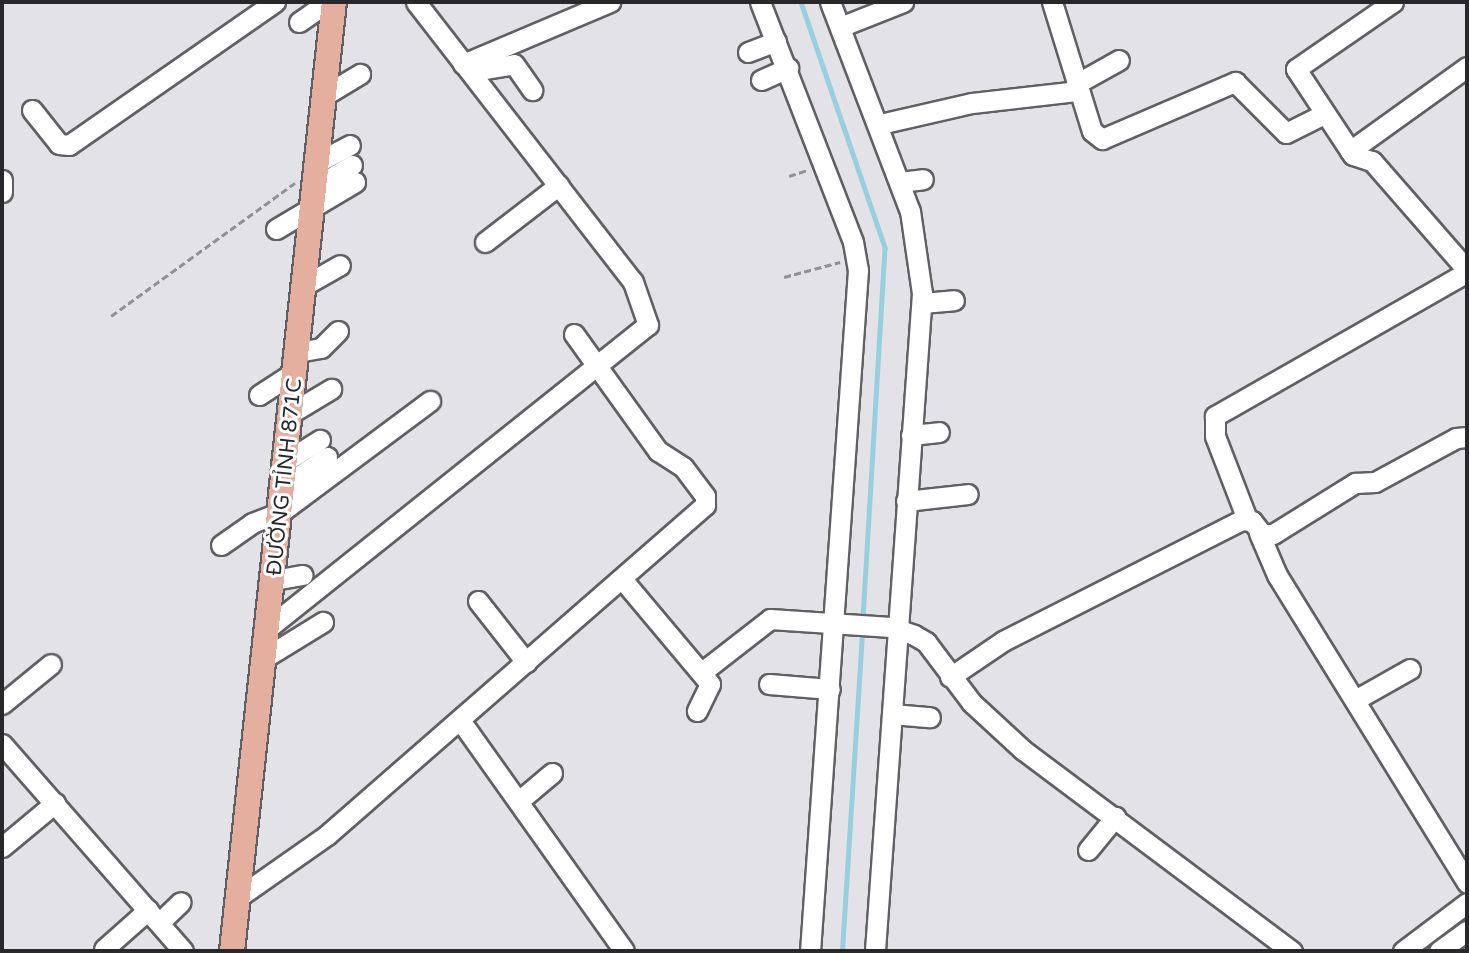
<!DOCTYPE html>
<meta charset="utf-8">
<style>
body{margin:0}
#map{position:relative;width:1469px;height:953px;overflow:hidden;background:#e3e2e7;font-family:"Varela Round",sans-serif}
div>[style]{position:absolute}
.stream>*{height:4.5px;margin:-2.25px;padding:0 2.25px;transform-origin:2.25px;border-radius:2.25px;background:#98cfde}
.path>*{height:2.5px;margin-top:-1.25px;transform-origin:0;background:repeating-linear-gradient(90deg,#919094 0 7px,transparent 0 10.5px)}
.roads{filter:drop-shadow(2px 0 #606064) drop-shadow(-2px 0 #606064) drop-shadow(0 2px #606064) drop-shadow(0 -2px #606064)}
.minor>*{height:19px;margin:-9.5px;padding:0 9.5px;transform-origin:9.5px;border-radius:9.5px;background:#fff}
.major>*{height:24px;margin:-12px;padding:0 12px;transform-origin:12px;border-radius:12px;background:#e5afa0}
span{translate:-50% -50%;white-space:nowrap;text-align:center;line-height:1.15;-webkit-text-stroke:6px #fff;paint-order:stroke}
.street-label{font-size:21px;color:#282729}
.frame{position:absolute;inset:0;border:4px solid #282729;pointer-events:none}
</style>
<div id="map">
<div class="stream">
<i style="left:801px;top:2px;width:260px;rotate:71.1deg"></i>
<i style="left:885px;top:248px;width:373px;rotate:93.4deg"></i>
<i style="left:842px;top:951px;width:320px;rotate:-86.4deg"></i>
</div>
<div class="path">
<i style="left:789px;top:176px;width:20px;rotate:-18deg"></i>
<i style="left:784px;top:277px;width:58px;rotate:-15deg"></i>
<i style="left:111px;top:316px;width:227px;rotate:-35.9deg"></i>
</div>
<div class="roads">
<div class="minor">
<i style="left:760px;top:2px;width:257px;rotate:68.8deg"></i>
<i style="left:853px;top:242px;width:28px;rotate:80deg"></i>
<i style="left:858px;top:270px;width:683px;rotate:94.03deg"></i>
<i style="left:830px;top:2px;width:224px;rotate:69.1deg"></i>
<i style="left:910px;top:211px;width:83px;rotate:81.7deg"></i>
<i style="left:922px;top:293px;width:660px;rotate:94.09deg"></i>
<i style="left:1052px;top:2px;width:135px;rotate:72.8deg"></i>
<i style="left:1092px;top:131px;width:13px;rotate:39deg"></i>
<i style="left:1102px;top:139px;width:145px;rotate:-23.2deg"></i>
<i style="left:1235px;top:82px;width:72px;rotate:45deg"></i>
<i style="left:1286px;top:133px;width:42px;rotate:-26.6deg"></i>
<i style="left:1393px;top:2px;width:118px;rotate:145.4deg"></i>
<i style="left:1296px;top:69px;width:103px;rotate:56.5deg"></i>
<i style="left:1353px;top:155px;width:20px;rotate:18deg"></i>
<i style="left:1372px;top:161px;width:145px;rotate:48.9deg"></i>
<i style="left:299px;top:22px;width:35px;rotate:-35deg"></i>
<i style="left:840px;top:27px;width:68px;rotate:-21.6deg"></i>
<i style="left:748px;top:52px;width:30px;rotate:-21deg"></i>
<i style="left:463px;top:64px;width:160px;rotate:-22.9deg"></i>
<i style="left:478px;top:70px;width:36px;rotate:-9deg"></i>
<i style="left:514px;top:64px;width:32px;rotate:55deg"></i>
<i style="left:761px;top:80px;width:30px;rotate:-24deg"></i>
<i style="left:1076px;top:84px;width:49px;rotate:-29.2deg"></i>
<i style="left:325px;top:95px;width:41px;rotate:-31deg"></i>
<i style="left:32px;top:110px;width:43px;rotate:51.5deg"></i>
<i style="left:59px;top:144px;width:10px;rotate:6deg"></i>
<i style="left:69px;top:145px;width:251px;rotate:-34.8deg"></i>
<i style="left:880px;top:124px;width:94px;rotate:-12.9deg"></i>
<i style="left:972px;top:103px;width:107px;rotate:-6.5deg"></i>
<i style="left:1350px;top:151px;width:144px;rotate:-35.7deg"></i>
<i style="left:318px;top:162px;width:36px;rotate:-28deg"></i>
<i style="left:2px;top:180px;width:12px;rotate:90deg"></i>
<i style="left:900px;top:182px;width:23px;rotate:-7deg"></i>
<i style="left:315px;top:187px;width:43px;rotate:-30.7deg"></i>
<i style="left:276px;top:229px;width:92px;rotate:-30.7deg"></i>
<i style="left:485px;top:242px;width:93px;rotate:-37.6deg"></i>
<i style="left:305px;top:285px;width:40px;rotate:-29.7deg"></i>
<i style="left:922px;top:303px;width:32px;rotate:-5deg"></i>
<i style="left:298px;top:352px;width:23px;rotate:-10deg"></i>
<i style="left:321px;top:348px;width:24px;rotate:-45deg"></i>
<i style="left:259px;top:395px;width:44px;rotate:-33deg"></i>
<i style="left:291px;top:413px;width:47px;rotate:-31deg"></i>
<i style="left:911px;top:435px;width:28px;rotate:-6deg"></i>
<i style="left:286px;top:461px;width:40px;rotate:-32deg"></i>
<i style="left:284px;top:486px;width:52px;rotate:-34deg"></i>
<i style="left:906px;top:501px;width:62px;rotate:-6.4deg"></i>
<i style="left:1247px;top:519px;width:89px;rotate:-111.1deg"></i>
<i style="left:1215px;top:436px;width:20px;rotate:-90deg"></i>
<i style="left:1215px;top:416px;width:290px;rotate:-29.7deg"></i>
<i style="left:1259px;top:533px;width:46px;rotate:66.8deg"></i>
<i style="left:1277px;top:575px;width:362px;rotate:58.3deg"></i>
<i style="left:221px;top:545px;width:38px;rotate:-35deg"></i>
<i style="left:252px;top:523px;width:31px;rotate:-21deg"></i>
<i style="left:281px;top:512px;width:186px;rotate:-36.7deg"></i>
<i style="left:622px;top:579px;width:137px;rotate:50deg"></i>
<i style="left:710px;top:684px;width:30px;rotate:116deg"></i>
<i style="left:274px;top:580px;width:29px;rotate:-10deg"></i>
<i style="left:478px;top:601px;width:78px;rotate:51.8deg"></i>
<i style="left:268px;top:628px;width:486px;rotate:-38.6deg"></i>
<i style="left:648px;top:325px;width:46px;rotate:-109.2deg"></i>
<i style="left:633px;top:282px;width:354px;rotate:-127.8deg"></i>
<i style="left:266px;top:657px;width:67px;rotate:-31.6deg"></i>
<i style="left:702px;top:672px;width:86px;rotate:-37.9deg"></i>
<i style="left:770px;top:619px;width:121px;rotate:3.8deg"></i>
<i style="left:891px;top:627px;width:24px;rotate:19deg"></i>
<i style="left:914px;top:635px;width:14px;rotate:30deg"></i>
<i style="left:926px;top:642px;width:76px;rotate:53deg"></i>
<i style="left:972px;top:703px;width:69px;rotate:42.7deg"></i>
<i style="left:1023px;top:750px;width:336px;rotate:36.8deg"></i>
<i style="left:950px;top:677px;width:64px;rotate:-34.2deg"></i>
<i style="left:1003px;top:641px;width:267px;rotate:-26.9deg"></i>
<i style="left:1241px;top:520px;width:11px;rotate:5deg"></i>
<i style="left:1252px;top:521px;width:16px;rotate:52deg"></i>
<i style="left:1262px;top:534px;width:11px"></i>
<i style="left:1273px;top:534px;width:97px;rotate:-31.9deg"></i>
<i style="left:1355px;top:483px;width:20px;rotate:-3deg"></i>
<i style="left:1375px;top:482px;width:92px;rotate:-28.5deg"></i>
<i style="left:1456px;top:438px;width:11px;rotate:-5deg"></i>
<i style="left:769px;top:684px;width:61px;rotate:4.7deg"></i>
<i style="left:1355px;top:700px;width:63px;rotate:-29.4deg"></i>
<i style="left:2px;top:704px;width:63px;rotate:-39.2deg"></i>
<i style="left:892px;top:714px;width:38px;rotate:5deg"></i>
<i style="left:460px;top:720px;width:283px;rotate:54.6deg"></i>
<i style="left:2px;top:744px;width:275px;rotate:48.8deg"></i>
<i style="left:520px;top:800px;width:42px;rotate:-40.2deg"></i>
<i style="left:2px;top:847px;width:69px;rotate:-39.7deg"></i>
<i style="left:1088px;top:850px;width:43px;rotate:-50.7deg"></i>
<i style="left:240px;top:896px;width:106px;rotate:-35deg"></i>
<i style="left:327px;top:835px;width:502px;rotate:-41.12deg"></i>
<i style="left:705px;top:505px;width:9px;rotate:-90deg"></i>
<i style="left:705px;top:496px;width:36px;rotate:-127deg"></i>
<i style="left:683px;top:467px;width:30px;rotate:-147deg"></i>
<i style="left:658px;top:451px;width:144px;rotate:-125.7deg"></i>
<i style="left:159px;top:923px;width:30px;rotate:-44deg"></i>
<i style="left:104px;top:949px;width:59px;rotate:-41.6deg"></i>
<i style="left:1403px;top:951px;width:80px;rotate:-36.9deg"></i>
<i style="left:1439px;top:951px;width:34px;rotate:-36deg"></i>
</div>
<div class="major">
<i style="left:232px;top:951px;width:954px;rotate:-83.87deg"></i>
</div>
</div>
<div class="street-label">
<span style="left:285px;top:477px;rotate:-84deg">ĐƯỜNG TỈNH 871C</span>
</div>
<div class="frame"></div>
</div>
